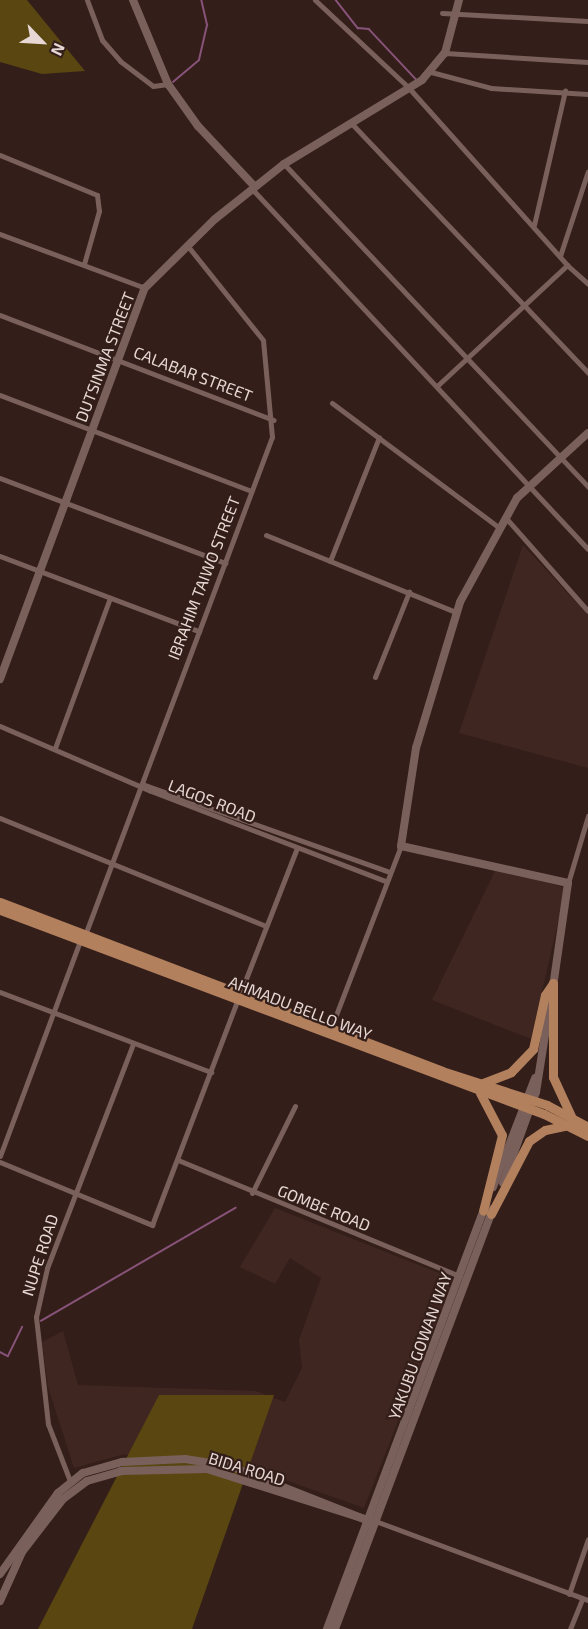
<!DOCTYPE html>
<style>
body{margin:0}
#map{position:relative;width:588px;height:1629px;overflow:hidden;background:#331e1a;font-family:"Exo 2",sans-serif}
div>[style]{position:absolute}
.built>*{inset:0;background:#402620}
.green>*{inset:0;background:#594611}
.stream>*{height:1.5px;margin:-0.75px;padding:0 0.75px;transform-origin:0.75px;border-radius:0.75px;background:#875379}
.street>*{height:5px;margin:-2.5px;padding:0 2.5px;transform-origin:2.5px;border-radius:2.5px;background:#7a605b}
.secondary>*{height:8px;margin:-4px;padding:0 4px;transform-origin:4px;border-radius:4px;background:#7a605b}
.primary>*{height:9px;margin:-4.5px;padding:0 4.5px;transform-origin:4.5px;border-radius:4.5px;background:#b2805d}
span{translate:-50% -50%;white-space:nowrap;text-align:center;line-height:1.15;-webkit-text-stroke:4.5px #331e1a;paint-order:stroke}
.street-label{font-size:16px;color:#e7d8d5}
.north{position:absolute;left:12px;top:12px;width:60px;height:60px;-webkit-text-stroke:4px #331e1a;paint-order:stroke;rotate:115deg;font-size:16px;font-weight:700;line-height:24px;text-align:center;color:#e7d8d5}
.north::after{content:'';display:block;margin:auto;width:21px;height:27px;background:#e7d8d5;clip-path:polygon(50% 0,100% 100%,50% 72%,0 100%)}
</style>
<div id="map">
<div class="built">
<i style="clip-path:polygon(523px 545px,588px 615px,588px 768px,459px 733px)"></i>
<i style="clip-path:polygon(496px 869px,566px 888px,531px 1039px,432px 1000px)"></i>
<i style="clip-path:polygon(275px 1208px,454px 1279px,364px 1508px,226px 1459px,183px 1451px,121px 1455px,74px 1468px,48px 1387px,42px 1342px,63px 1331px,78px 1385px,256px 1391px,285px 1402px,302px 1368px,299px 1340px,321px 1278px,290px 1258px,275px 1284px,240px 1267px)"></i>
</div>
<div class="green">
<i style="clip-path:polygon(0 0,27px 0,85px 71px,42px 74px,0 62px)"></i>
<i style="clip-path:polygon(159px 1395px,274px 1395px,192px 1629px,38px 1629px)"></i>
</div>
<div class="stream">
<i style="left:336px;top:0;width:36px;rotate:52deg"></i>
<i style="left:358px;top:28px;width:11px;rotate:5deg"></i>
<i style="left:369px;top:29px;width:69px;rotate:46.8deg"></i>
<i style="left:173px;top:82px;width:34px;rotate:-40deg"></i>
<i style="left:199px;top:60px;width:36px;rotate:-77deg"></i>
<i style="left:207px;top:25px;width:26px;rotate:-103deg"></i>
<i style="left:41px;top:1321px;width:225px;rotate:-30.2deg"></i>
<i style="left:0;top:1352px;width:9px;rotate:27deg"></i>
<i style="left:8px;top:1356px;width:32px;rotate:-64deg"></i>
</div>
<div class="street">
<i style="left:87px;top:0;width:43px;rotate:69.4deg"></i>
<i style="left:102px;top:40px;width:28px;rotate:49deg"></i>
<i style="left:120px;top:61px;width:41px;rotate:37.1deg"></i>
<i style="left:153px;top:86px;width:15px;rotate:-8deg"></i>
<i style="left:315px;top:0;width:127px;rotate:43.1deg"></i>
<i style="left:408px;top:87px;width:239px;rotate:48.2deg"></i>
<i style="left:442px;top:13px;width:146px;rotate:3.1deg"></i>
<i style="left:445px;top:53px;width:143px;rotate:3.6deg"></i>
<i style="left:431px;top:72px;width:62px;rotate:14.9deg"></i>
<i style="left:491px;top:88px;width:97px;rotate:3.5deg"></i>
<i style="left:353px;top:125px;width:342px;rotate:46.5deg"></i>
<i style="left:0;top:155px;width:105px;rotate:22.4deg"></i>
<i style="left:97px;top:195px;width:16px;rotate:83deg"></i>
<i style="left:99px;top:211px;width:55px;rotate:105.8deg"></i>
<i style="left:284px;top:164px;width:444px;rotate:46.7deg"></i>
<i style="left:252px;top:189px;width:492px;rotate:47deg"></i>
<i style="left:534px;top:225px;width:138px;rotate:-77deg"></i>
<i style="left:0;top:234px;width:155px;rotate:20.4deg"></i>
<i style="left:560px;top:256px;width:89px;rotate:-71.8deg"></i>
<i style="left:0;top:315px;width:293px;rotate:21deg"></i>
<i style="left:437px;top:386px;width:178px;rotate:-42.9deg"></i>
<i style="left:567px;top:265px;width:28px;rotate:42deg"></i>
<i style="left:0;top:395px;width:269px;rotate:20.9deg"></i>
<i style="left:332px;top:403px;width:209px;rotate:36.7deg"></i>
<i style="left:0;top:478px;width:241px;rotate:20.7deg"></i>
<i style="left:505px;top:517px;width:125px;rotate:48.6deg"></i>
<i style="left:266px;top:535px;width:205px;rotate:22.1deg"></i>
<i style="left:0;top:556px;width:213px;rotate:20.7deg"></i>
<i style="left:330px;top:561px;width:133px;rotate:-68.4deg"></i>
<i style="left:375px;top:677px;width:92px;rotate:-68.2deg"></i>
<i style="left:0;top:726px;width:164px;rotate:23.3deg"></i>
<i style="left:151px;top:791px;width:252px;rotate:21deg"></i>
<i style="left:55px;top:748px;width:160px;rotate:-69.9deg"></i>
<i style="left:145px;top:785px;width:260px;rotate:19.6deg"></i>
<i style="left:0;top:818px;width:285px;rotate:22.1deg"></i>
<i style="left:568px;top:883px;width:70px;rotate:-73.4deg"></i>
<i style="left:85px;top:935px;width:532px;rotate:-69.42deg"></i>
<i style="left:272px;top:437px;width:97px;rotate:-95.3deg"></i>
<i style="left:263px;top:340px;width:122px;rotate:-128.7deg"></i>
<i style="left:0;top:992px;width:226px;rotate:20.8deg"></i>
<i style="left:240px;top:994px;width:157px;rotate:-68.7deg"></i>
<i style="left:331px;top:1028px;width:195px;rotate:-69deg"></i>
<i style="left:0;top:1156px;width:229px;rotate:-69.6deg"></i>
<i style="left:178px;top:1160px;width:305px;rotate:22.4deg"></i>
<i style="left:0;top:1162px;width:165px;rotate:22.5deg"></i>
<i style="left:152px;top:1225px;width:240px;rotate:-69.2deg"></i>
<i style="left:252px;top:1193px;width:97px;rotate:-63.7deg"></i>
<i style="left:70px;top:1481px;width:61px;rotate:-111.1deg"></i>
<i style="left:48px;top:1424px;width:108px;rotate:-96.4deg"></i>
<i style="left:36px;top:1317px;width:50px;rotate:-77.3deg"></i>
<i style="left:47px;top:1268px;width:240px;rotate:-69deg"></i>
<i style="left:378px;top:1522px;width:224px;rotate:20.4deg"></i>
<i style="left:569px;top:1594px;width:58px;rotate:-70.9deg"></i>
<i style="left:570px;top:1629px;width:32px;rotate:-68deg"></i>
</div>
<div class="secondary">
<i style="left:133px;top:0;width:91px;rotate:67.4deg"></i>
<i style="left:168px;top:84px;width:52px;rotate:54.5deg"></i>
<i style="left:198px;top:126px;width:83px;rotate:46.9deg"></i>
<i style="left:0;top:679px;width:417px;rotate:-69.7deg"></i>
<i style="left:145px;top:288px;width:98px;rotate:-44.6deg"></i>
<i style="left:215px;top:219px;width:88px;rotate:-38.6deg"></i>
<i style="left:284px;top:164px;width:162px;rotate:-31.3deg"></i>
<i style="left:422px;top:80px;width:35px;rotate:-50deg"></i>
<i style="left:445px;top:53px;width:55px;rotate:-75.2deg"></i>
<i style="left:553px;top:987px;width:105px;rotate:-81.8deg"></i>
<i style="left:568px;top:883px;width:171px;rotate:-167.5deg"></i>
<i style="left:401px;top:846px;width:99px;rotate:-81.3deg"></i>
<i style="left:416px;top:748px;width:152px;rotate:-73.2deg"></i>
<i style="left:460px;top:602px;width:119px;rotate:-61.3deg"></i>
<i style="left:517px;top:498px;width:96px;rotate:-42.5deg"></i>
<i style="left:503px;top:1183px;width:97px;rotate:-70.1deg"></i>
<i style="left:536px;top:1092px;width:89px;rotate:-81deg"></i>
<i style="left:493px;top:1187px;width:117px;rotate:-68.9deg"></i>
<i style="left:0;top:1574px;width:100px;rotate:-54.4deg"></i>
<i style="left:58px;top:1493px;width:32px;rotate:-39deg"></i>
<i style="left:83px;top:1473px;width:41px;rotate:-15.8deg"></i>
<i style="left:122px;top:1462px;width:63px;rotate:-2.7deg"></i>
<i style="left:185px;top:1459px;width:46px;rotate:8.8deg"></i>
<i style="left:230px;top:1466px;width:144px;rotate:21.6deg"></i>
<i style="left:0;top:1601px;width:54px;rotate:-65.8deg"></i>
<i style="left:22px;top:1552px;width:67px;rotate:-52.3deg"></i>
<i style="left:63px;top:1499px;width:30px;rotate:-37deg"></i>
<i style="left:87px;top:1481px;width:35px;rotate:-16deg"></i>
<i style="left:121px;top:1471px;width:86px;rotate:-1.3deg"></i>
<i style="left:207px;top:1469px;width:172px;rotate:17.6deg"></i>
<i style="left:327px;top:1629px;width:452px;rotate:-69.5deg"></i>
<i style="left:335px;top:1629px;width:449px;rotate:-69.4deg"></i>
</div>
<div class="primary">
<i style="left:0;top:902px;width:473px;rotate:20.9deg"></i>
<i style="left:442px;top:1071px;width:110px;rotate:17.9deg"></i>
<i style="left:547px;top:1105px;width:47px;rotate:28.2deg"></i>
<i style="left:0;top:910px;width:581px;rotate:20.56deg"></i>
<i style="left:544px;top:1114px;width:49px;rotate:26.6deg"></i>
<i style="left:553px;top:983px;width:94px;rotate:90deg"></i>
<i style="left:553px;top:1077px;width:43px;rotate:65.2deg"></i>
<i style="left:483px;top:1083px;width:30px;rotate:-21deg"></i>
<i style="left:511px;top:1072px;width:32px;rotate:-46deg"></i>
<i style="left:533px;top:1049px;width:55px;rotate:-77.5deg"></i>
<i style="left:545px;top:995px;width:14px;rotate:-56deg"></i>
<i style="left:480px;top:1093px;width:47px;rotate:62.4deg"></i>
<i style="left:502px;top:1135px;width:78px;rotate:104deg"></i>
<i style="left:491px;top:1214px;width:82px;rotate:-62.5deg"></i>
<i style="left:529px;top:1141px;width:19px;rotate:-35deg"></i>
<i style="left:545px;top:1130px;width:24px;rotate:-12deg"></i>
</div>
<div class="street-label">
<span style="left:105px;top:357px;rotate:-69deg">DUTSINMA STREET</span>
<span style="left:193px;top:374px;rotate:21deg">CALABAR STREET</span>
<span style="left:204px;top:578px;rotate:-69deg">IBRAHIM TAIWO STREET</span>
<span style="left:212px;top:801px;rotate:21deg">LAGOS ROAD</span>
<span style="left:300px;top:1008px;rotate:21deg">AHMADU BELLO WAY</span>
<span style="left:324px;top:1208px;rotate:22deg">GOMBE ROAD</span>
<span style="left:40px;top:1255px;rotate:-72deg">NUPE ROAD</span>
<span style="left:420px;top:1346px;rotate:-70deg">YAKUBU GOWAN WAY</span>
<span style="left:247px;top:1469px;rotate:17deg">BIDA ROAD</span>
</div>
<div class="north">N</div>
</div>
